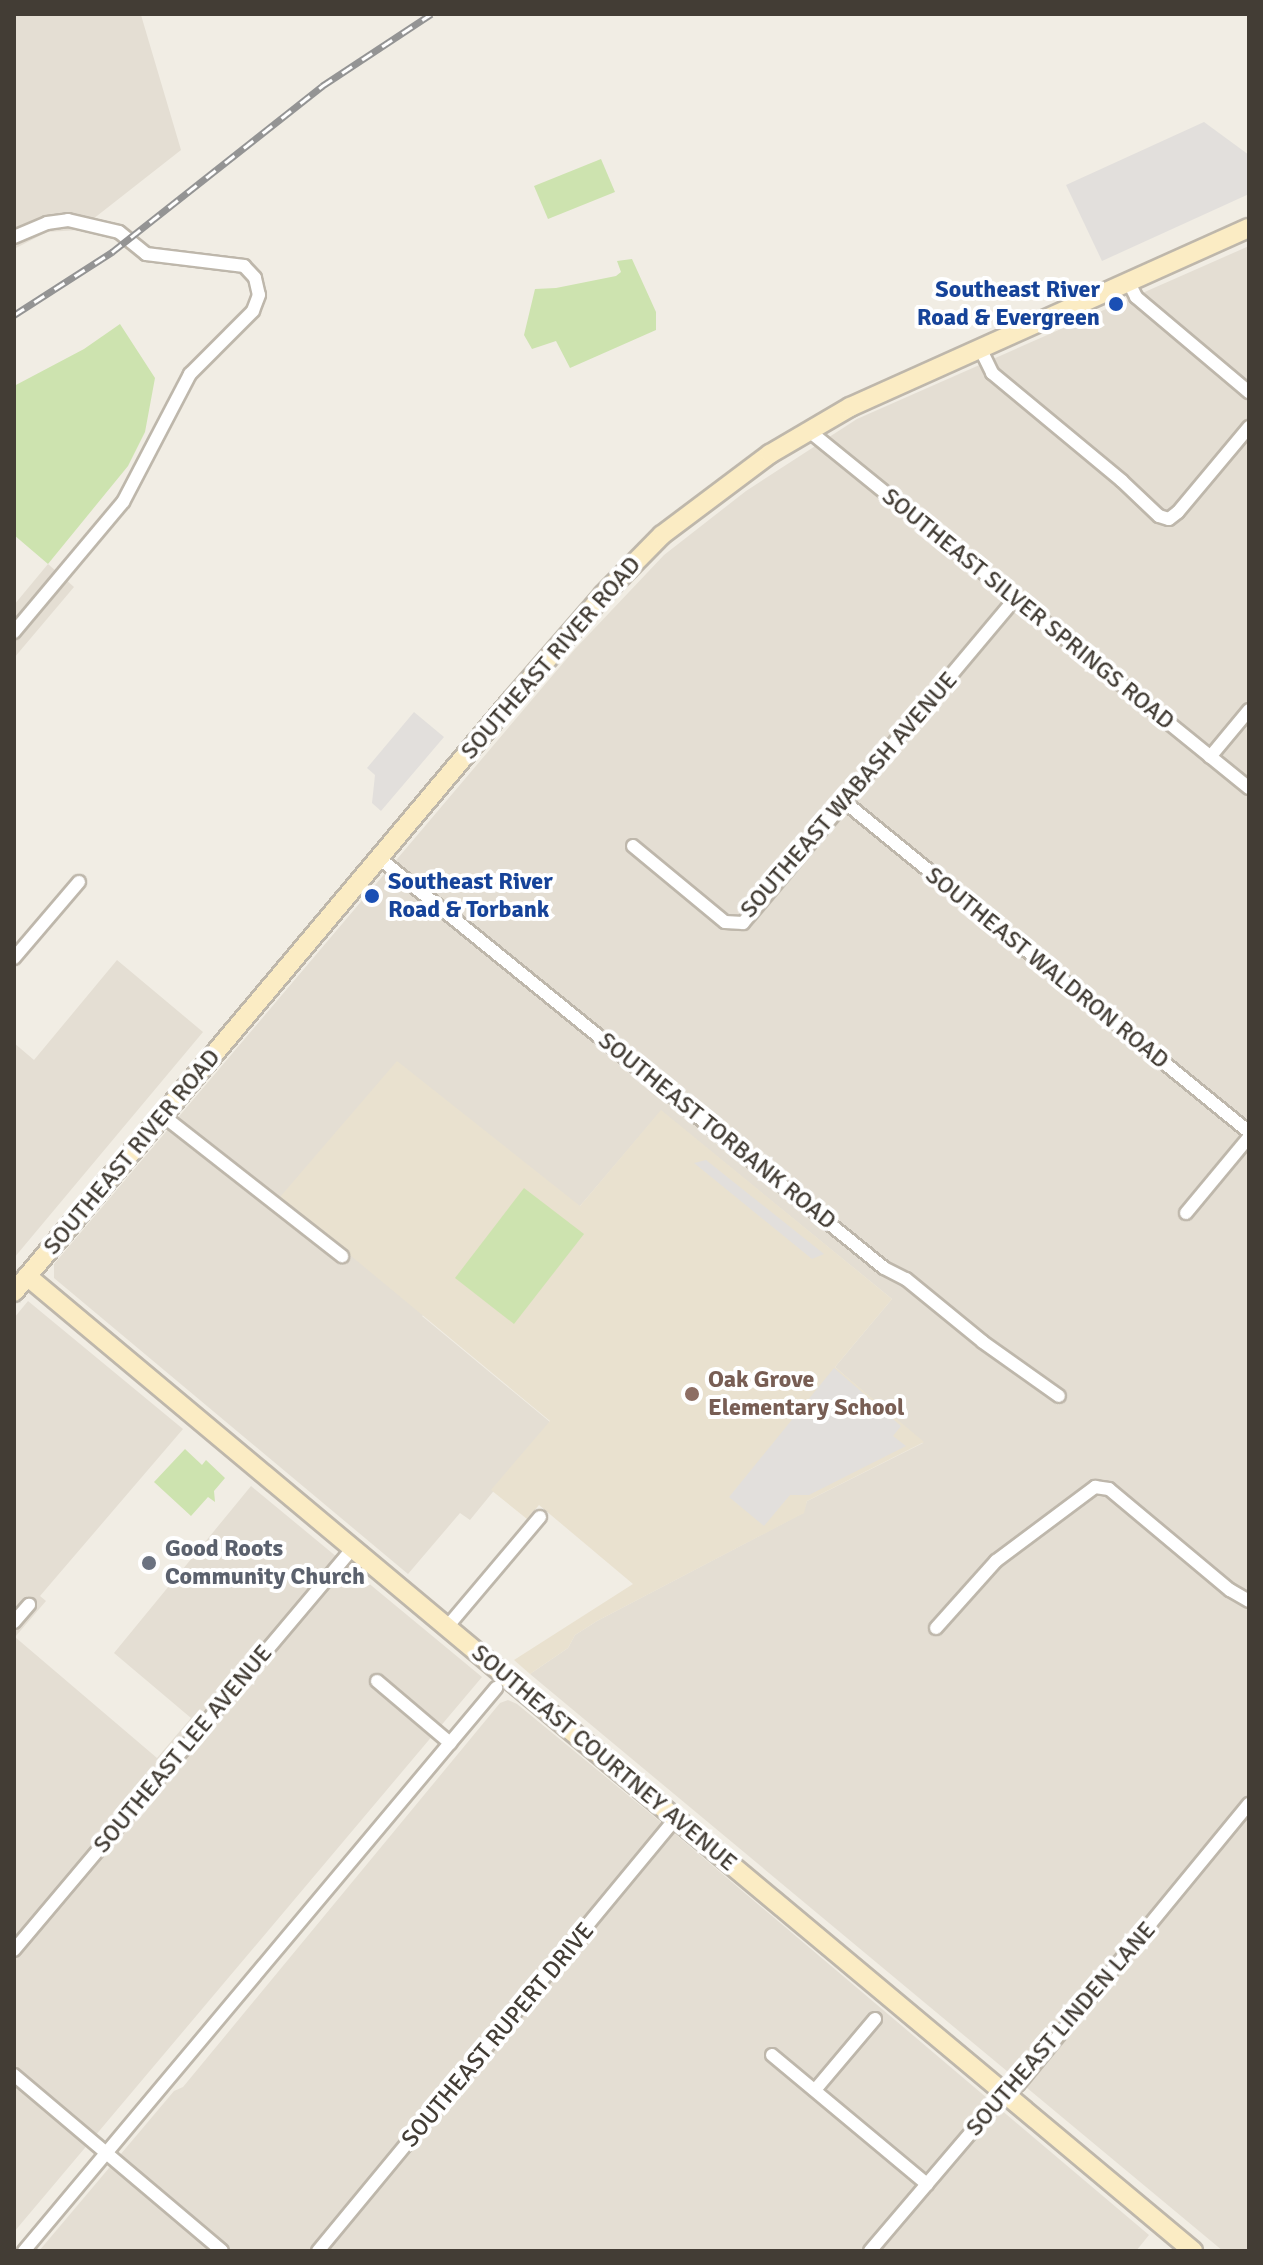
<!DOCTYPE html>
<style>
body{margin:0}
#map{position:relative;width:1263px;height:2265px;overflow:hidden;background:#f1ede4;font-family:Signika,sans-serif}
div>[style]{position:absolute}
.residential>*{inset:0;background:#e4ded3}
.education>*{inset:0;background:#e9e1cf}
.green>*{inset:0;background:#cde3af}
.parking>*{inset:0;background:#e2dfdc}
.roads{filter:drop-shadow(2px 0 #beb7ab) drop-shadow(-2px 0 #beb7ab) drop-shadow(0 2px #beb7ab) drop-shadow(0 -2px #beb7ab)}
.street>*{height:12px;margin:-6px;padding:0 6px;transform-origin:6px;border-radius:6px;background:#fff}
.secondary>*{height:18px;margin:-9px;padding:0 9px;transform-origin:9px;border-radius:9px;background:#fbecc4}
.rail>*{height:7px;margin-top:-3.5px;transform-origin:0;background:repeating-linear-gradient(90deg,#fff 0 12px,#949494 0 24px);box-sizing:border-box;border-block:2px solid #949494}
.dots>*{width:22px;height:22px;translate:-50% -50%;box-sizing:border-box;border:4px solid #fff;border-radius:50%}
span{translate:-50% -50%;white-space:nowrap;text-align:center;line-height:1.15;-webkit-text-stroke:8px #fff;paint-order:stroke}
.transit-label{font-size:24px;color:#164399;font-weight:700}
.right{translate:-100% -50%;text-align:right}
.left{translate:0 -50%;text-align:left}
.street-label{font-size:24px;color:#433d35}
.education-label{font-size:24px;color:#785e54;font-weight:700}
.worship-label{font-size:24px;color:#5b616d;font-weight:700}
.frame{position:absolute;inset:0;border:16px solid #433d35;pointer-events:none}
</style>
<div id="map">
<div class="residential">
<i style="clip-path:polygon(14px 14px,141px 15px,181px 150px,79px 230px,47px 232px,14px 249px)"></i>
<i style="clip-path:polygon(1249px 246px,1249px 2251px,1223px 2251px,530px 1674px,568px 1648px,575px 1635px,597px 1621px,803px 1513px,807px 1501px,923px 1443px,835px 1367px,892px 1299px,661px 1111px,580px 1206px,422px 1316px,550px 1422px,470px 1520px,460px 1513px,408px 1574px,54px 1278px,54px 1264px,575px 649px,664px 555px,746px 491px,857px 419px)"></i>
<i style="clip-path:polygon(48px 564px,74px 587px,14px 658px,14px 605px)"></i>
<i style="clip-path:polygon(117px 960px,203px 1032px,14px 1258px,14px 1043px,34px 1060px)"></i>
<i style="clip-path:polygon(28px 1301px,183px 1429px,40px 1596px,46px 1601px,15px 1637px,157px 1758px,191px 1718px,114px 1653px,251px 1486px,482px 1677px,14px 2232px,14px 1318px)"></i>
<i style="clip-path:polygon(508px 1700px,517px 1704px,674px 1833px,1149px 2235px,1136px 2251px,39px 2251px,174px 2091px,183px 2087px,500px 1703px)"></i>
</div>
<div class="education">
<i style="clip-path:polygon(397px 1061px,580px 1206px,661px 1110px,892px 1299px,835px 1367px,924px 1442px,807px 1501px,804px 1513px,597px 1621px,575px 1635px,568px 1648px,530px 1674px,514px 1660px,633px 1584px,539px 1505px,527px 1519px,491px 1490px,550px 1421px,280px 1197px)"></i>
</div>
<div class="green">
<i style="clip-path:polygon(601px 159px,615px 192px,548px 219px,534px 186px)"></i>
<i style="clip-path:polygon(632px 259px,656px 312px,656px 330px,570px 368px,556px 341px,532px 349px,524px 335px,535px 289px,556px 288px,616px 276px,621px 272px,617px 261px)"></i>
<i style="clip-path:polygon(120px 324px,155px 378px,145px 432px,128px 466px,48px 564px,14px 535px,14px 386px,84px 349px)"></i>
<i style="clip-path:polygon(524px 1188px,584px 1234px,514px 1324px,455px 1278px)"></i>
<i style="clip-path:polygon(185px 1449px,202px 1465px,206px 1460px,225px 1478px,214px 1491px,215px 1502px,208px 1497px,191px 1516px,154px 1482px)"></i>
</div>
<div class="parking">
<i style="clip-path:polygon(1204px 122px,1249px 155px,1249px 194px,1102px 261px,1066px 185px)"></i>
<i style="clip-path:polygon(414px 712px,444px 737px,381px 811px,372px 803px,375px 775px,367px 768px)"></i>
<i style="clip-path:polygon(706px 1160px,824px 1254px,812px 1259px,694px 1163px)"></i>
<i style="clip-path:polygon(834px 1368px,901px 1426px,893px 1436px,906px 1446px,809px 1495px,790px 1495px,764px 1526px,729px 1497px)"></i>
</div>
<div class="roads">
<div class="street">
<i style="left:14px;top:237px;width:36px;rotate:-23deg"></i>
<i style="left:47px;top:223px;width:21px;rotate:-8deg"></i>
<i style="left:68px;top:220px;width:52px;rotate:13.2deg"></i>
<i style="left:119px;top:232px;width:35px;rotate:39deg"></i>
<i style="left:146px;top:254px;width:99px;rotate:7deg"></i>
<i style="left:244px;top:266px;width:16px;rotate:47deg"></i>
<i style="left:255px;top:278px;width:17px;rotate:77deg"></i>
<i style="left:259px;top:295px;width:17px;rotate:111deg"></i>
<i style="left:253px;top:311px;width:89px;rotate:135deg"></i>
<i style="left:190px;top:374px;width:144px;rotate:117.6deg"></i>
<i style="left:123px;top:502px;width:170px;rotate:130deg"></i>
<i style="left:1128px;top:281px;width:18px;rotate:63deg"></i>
<i style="left:1136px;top:297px;width:148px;rotate:40.1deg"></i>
<i style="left:980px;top:348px;width:28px;rotate:64deg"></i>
<i style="left:992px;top:373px;width:169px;rotate:39.7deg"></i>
<i style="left:1122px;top:481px;width:51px;rotate:43.4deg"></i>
<i style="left:1159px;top:516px;width:10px;rotate:17deg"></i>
<i style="left:1169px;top:519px;width:11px;rotate:-38deg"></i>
<i style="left:1178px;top:512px;width:111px;rotate:-50.1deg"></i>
<i style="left:808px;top:430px;width:568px;rotate:39.07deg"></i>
<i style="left:1210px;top:757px;width:61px;rotate:-50.3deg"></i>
<i style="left:846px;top:803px;width:520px;rotate:39.23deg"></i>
<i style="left:633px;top:846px;width:119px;rotate:39.6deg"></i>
<i style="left:725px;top:922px;width:18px;rotate:3deg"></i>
<i style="left:743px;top:923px;width:422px;rotate:-50deg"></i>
<i style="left:379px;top:858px;width:650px;rotate:39.07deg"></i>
<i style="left:884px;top:1268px;width:25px;rotate:27deg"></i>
<i style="left:906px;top:1279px;width:99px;rotate:39.3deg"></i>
<i style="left:983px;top:1342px;width:93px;rotate:35.4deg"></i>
<i style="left:14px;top:958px;width:100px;rotate:-49.5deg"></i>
<i style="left:162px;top:1115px;width:229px;rotate:38.1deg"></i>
<i style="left:1186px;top:1213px;width:99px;rotate:-50.3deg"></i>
<i style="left:14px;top:1622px;width:23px;rotate:-49deg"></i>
<i style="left:447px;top:1627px;width:144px;rotate:-49.8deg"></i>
<i style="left:936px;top:1628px;width:90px;rotate:-48.2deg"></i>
<i style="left:996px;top:1561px;width:124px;rotate:-36.8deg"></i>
<i style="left:1095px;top:1487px;width:14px;rotate:8deg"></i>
<i style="left:1109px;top:1489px;width:158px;rotate:39.9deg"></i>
<i style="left:1230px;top:1590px;width:22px;rotate:30deg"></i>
<i style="left:377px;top:1681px;width:96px;rotate:40.3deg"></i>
<i style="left:14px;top:1950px;width:526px;rotate:-49.86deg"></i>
<i style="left:772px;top:2055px;width:202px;rotate:39.8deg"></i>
<i style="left:14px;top:2075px;width:272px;rotate:40.2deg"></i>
<i style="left:815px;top:2090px;width:93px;rotate:-49.8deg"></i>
<i style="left:24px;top:2251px;width:735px;rotate:-50.02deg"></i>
<i style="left:318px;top:2251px;width:562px;rotate:-50.42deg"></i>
<i style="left:870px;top:2251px;width:193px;rotate:-49.6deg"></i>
<i style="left:995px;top:2104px;width:30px;rotate:-40deg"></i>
<i style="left:1018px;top:2085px;width:364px;rotate:-50.6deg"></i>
</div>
<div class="secondary">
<i style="left:27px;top:1276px;width:1520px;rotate:39.9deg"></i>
<i style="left:14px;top:1292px;width:772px;rotate:-49.94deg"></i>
<i style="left:511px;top:701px;width:140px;rotate:-49deg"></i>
<i style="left:603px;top:595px;width:84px;rotate:-45.5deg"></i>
<i style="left:662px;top:535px;width:135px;rotate:-36.9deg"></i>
<i style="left:770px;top:454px;width:93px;rotate:-30.4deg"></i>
<i style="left:850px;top:407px;width:437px;rotate:-24.2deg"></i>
</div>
</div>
<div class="rail">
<i style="left:14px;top:315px;width:117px;rotate:-32.7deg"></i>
<i style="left:112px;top:252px;width:268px;rotate:-38.3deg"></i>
<i style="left:322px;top:86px;width:131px;rotate:-33.4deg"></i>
</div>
<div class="dots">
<i style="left:1116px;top:304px;background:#1a4fb4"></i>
<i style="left:372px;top:896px;background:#1a4fb4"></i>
<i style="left:692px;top:1394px;background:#8d6e63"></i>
<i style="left:149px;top:1563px;background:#6b7280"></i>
</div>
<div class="transit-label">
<span class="right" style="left:1100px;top:304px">Southeast River<br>Road &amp; Evergreen</span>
<span class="left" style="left:388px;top:896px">Southeast River<br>Road &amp; Torbank</span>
</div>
<div class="street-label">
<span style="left:1028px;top:609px;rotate:39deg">SOUTHEAST SILVER SPRINGS ROAD</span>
<span style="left:551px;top:658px;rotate:-49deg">SOUTHEAST RIVER ROAD</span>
<span style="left:849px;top:795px;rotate:-49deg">SOUTHEAST WABASH AVENUE</span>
<span style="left:1047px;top:968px;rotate:39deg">SOUTHEAST WALDRON ROAD</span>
<span style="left:717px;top:1131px;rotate:39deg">SOUTHEAST TORBANK ROAD</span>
<span style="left:132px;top:1152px;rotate:-50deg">SOUTHEAST RIVER ROAD</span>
<span style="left:183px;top:1749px;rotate:-50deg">SOUTHEAST LEE AVENUE</span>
<span style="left:604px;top:1758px;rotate:40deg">SOUTHEAST COURTNEY AVENUE</span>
<span style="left:1061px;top:2029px;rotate:-49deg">SOUTHEAST LINDEN LANE</span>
<span style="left:498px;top:2035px;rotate:-50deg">SOUTHEAST RUPERT DRIVE</span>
</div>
<div class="education-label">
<span class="left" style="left:708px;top:1394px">Oak Grove<br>Elementary School</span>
</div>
<div class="worship-label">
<span class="left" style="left:165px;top:1563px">Good Roots<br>Community Church</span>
</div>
<div class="frame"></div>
</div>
